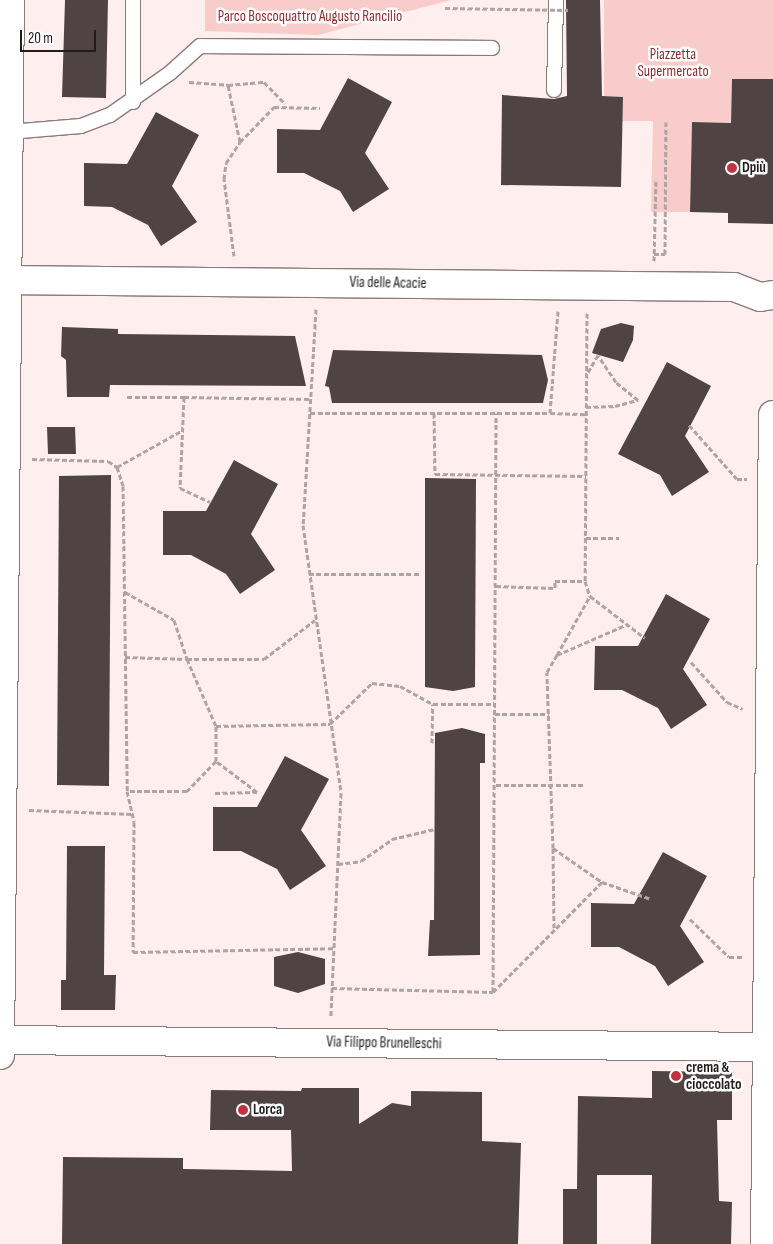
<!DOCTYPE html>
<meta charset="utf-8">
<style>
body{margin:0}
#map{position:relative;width:773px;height:1244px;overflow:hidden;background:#feefee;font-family:"Sofia Sans Condensed",sans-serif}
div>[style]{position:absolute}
.green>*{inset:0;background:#f8cccb}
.building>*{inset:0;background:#4f4343}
.path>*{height:3px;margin-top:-1.5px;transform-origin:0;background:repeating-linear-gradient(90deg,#afa4a3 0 5px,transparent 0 7.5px)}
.roads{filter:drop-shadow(1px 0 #897b7b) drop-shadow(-1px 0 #897b7b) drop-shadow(0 1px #897b7b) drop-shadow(0 -1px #897b7b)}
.lane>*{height:14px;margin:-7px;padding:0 7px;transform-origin:7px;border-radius:7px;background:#fff}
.street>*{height:28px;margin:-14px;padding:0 14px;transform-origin:14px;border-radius:14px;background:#fff}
.path-bridge>*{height:3px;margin-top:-1.5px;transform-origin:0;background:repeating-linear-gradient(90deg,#afa4a3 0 5px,transparent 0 7.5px)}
.dots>*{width:14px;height:14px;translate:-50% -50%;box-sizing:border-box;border:2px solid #fff;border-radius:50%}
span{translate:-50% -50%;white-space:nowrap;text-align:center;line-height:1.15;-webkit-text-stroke:5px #fff;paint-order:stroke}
.park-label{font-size:15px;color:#8e2c33}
.poi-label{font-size:15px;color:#221d1d;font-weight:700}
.left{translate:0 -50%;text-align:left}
.street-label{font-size:15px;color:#221d1d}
.scale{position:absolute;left:20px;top:30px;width:76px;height:22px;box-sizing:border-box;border:2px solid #221d1d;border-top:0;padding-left:6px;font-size:15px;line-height:18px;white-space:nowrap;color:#221d1d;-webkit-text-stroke:4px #fff;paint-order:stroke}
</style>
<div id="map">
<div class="green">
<i style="clip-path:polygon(205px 0,451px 0,318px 35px,205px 31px)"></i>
<i style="clip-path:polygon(604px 0,773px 0,773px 79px,732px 79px,731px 123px,692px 122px,690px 212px,651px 212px,653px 121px,622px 121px,623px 97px,604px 96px)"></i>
</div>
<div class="building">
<i style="clip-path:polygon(65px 0,108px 0,106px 98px,62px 97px)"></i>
<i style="clip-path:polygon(566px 0,600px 0,602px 96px,623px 97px,621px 187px,501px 185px,502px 95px,554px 99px,567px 96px)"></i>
<i style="clip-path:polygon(348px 78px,392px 102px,365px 153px,389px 189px,353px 212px,340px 191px,304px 173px,277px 173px,277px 129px,320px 130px)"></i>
<i style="clip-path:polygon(732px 79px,773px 79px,773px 224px,728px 223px,728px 213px,690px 212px,692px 122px,731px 123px)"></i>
<i style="clip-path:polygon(156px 112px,199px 135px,172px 186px,197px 222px,161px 246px,148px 225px,112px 207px,84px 206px,84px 163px,127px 164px)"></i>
<i style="clip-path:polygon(621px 323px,634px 326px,633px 340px,623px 362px,592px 353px,601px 329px)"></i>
<i style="clip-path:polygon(62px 327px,118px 329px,118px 334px,295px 336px,306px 386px,110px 385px,109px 397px,67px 397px,66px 360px,61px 356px)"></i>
<i style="clip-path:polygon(333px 350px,542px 355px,548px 380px,543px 403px,332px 403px,329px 387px,325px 386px)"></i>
<i style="clip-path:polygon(667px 362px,711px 386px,685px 436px,709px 472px,672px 496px,660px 475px,618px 454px)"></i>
<i style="clip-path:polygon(47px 427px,75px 427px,76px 454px,48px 454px)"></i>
<i style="clip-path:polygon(234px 460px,278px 484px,251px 534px,275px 570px,240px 594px,226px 574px,191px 555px,163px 555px,163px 511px,206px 511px)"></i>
<i style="clip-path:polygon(111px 475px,109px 786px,57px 785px,59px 476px)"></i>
<i style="clip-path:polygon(425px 478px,476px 479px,475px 687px,453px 691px,425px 687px)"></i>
<i style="clip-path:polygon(666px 594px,710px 619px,683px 669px,707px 705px,671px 729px,658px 708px,622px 690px,594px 690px,595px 646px,638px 646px)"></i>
<i style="clip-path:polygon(462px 728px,485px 734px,485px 763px,480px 763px,480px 955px,428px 956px,430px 920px,434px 920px,435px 733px)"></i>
<i style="clip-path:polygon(285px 756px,329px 779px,301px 830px,326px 866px,290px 890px,277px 869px,241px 851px,213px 851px,213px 807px,257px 807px)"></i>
<i style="clip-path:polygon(67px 846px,105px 846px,104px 975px,116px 975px,115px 1010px,61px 1010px,61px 980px,66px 980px)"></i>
<i style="clip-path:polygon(663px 852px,707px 876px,680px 926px,704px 962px,668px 986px,655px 966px,619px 947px,591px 947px,591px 903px,634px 904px)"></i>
<i style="clip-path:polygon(298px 952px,325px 959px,325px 984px,298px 993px,274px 986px,274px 957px)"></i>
<i style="clip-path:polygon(652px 1071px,732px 1072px,732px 1120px,717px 1120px,719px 1201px,732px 1202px,731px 1244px,651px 1244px,652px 1175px,597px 1175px,597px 1244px,563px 1244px,563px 1189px,577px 1189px,578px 1096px,652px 1098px)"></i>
<i style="clip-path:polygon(302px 1088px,359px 1088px,359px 1124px,392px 1103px,411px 1106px,411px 1091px,482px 1092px,482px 1141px,521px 1143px,518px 1244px,62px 1244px,63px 1157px,183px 1158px,183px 1169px,292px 1171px,291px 1130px,210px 1130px,211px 1090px,301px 1091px)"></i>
</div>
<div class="path">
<i style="left:189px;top:82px;width:39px;rotate:4deg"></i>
<i style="left:240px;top:142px;width:58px;rotate:-101.9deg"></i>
<i style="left:228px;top:85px;width:36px;rotate:-5deg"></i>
<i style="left:264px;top:82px;width:30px;rotate:46deg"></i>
<i style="left:654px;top:254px;width:11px"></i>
<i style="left:665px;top:254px;width:132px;rotate:-89.6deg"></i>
<i style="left:234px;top:256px;width:78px;rotate:-97.4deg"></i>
<i style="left:224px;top:179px;width:16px;rotate:-83deg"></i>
<i style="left:226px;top:163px;width:25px;rotate:-56deg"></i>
<i style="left:240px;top:142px;width:49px;rotate:-45.8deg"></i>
<i style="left:274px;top:107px;width:46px;rotate:1.2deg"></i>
<i style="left:654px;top:261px;width:81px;rotate:-88.6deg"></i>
<i style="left:316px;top:309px;width:216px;rotate:93.4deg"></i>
<i style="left:303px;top:525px;width:271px;rotate:81.9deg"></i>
<i style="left:341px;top:793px;width:224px;rotate:92.6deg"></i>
<i style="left:558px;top:311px;width:102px;rotate:94.5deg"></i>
<i style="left:550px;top:413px;width:36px;rotate:2deg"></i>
<i style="left:587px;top:313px;width:268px;rotate:90.4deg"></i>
<i style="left:585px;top:581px;width:16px;rotate:72deg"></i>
<i style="left:127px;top:397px;width:57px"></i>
<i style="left:184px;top:397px;width:91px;rotate:92.5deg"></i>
<i style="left:180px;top:488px;width:33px;rotate:25deg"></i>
<i style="left:184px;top:397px;width:127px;rotate:0.9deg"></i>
<i style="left:586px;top:407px;width:29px;rotate:-2deg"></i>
<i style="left:615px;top:406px;width:24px;rotate:-15deg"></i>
<i style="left:638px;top:400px;width:28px;rotate:-141deg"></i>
<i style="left:616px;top:382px;width:32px;rotate:-124deg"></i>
<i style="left:598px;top:355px;width:20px;rotate:120deg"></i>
<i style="left:310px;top:413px;width:240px"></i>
<i style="left:434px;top:413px;width:61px;rotate:89.1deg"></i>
<i style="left:435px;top:474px;width:151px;rotate:0.8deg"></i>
<i style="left:689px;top:425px;width:72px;rotate:48.4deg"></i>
<i style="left:737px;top:479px;width:10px"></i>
<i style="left:32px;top:459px;width:76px;rotate:1.5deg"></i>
<i style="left:108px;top:461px;width:11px;rotate:34deg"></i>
<i style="left:117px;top:467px;width:20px;rotate:72deg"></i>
<i style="left:123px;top:486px;width:305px;rotate:89.2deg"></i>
<i style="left:117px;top:467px;width:76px;rotate:-29.3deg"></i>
<i style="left:586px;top:538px;width:33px"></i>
<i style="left:309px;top:574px;width:111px"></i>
<i style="left:496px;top:586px;width:59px;rotate:1.9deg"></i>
<i style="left:555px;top:588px;width:7px;rotate:-90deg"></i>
<i style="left:555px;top:581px;width:30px"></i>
<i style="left:125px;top:592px;width:56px;rotate:29.7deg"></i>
<i style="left:174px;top:620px;width:41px;rotate:71.6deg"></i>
<i style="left:187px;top:659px;width:77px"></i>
<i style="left:264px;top:659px;width:64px;rotate:-37.4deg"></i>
<i style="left:557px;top:655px;width:68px;rotate:-60.8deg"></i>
<i style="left:590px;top:596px;width:69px;rotate:37.4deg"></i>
<i style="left:125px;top:657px;width:62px;rotate:1.8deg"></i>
<i style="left:187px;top:659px;width:73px;rotate:66.6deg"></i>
<i style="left:216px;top:726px;width:114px;rotate:-1deg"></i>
<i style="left:330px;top:724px;width:59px;rotate:-44.3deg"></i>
<i style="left:372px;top:683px;width:28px;rotate:6deg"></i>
<i style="left:400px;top:686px;width:38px;rotate:29deg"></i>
<i style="left:433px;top:704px;width:62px"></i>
<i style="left:691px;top:662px;width:54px;rotate:48deg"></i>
<i style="left:727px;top:702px;width:17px;rotate:24deg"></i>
<i style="left:495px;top:714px;width:54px"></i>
<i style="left:432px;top:743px;width:39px;rotate:-89deg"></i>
<i style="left:216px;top:761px;width:42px;rotate:134deg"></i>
<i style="left:187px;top:791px;width:60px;rotate:180deg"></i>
<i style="left:127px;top:791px;width:32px;rotate:77deg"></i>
<i style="left:134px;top:822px;width:130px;rotate:90.4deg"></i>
<i style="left:133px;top:952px;width:201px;rotate:-1.1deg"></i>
<i style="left:496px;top:785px;width:87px"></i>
<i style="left:215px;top:793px;width:42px;rotate:-1.4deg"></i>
<i style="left:257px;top:792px;width:51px;rotate:-142.9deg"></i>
<i style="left:216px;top:761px;width:35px;rotate:-90deg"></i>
<i style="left:29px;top:810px;width:104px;rotate:2.2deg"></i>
<i style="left:553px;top:848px;width:176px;rotate:-92deg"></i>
<i style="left:547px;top:672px;width:20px;rotate:-60deg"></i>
<i style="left:557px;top:655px;width:77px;rotate:-23.6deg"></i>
<i style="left:338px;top:864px;width:23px;rotate:-7deg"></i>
<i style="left:361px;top:861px;width:38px;rotate:-35deg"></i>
<i style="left:392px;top:839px;width:44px;rotate:-13.1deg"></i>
<i style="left:690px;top:919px;width:54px;rotate:44.3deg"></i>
<i style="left:729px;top:957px;width:13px"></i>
<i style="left:554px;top:928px;width:80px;rotate:-90.7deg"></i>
<i style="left:553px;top:848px;width:60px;rotate:34.8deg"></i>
<i style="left:332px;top:988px;width:161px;rotate:1.4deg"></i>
<i style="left:493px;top:992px;width:155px;rotate:-45.3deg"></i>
<i style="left:602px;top:882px;width:52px;rotate:19.1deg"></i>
<i style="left:493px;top:992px;width:579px;rotate:-89.7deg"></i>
</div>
<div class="roads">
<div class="lane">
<i style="left:554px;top:90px;width:90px;rotate:-88.7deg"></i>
<i style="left:133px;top:102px;width:102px;rotate:-90deg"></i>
<i style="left:9px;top:132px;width:72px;rotate:-4.8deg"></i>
<i style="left:81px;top:126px;width:31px;rotate:-21deg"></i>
<i style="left:110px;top:115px;width:73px;rotate:-35deg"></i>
<i style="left:170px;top:73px;width:40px;rotate:-42deg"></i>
<i style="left:200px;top:46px;width:292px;rotate:0.4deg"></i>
</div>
<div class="street">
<i style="left:0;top:280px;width:734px;rotate:0.55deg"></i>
<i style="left:734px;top:287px;width:28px;rotate:21deg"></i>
<i style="left:760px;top:297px;width:13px;rotate:-9deg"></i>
<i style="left:0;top:1040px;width:767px;rotate:0.52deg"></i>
<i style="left:0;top:1055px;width:1055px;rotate:-89.46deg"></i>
<i style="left:765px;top:1244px;width:829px;rotate:-89.45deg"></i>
</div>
</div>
<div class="path-bridge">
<i style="left:445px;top:8px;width:123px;rotate:0.9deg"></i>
</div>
<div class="dots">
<i style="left:732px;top:168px;background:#c33241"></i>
<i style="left:676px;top:1076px;background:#c33241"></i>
<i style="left:243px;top:1110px;background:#c33241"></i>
</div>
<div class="park-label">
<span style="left:310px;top:17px">Parco Boscoquattro Augusto Rancilio</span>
<span style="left:673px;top:63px">Piazzetta<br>Supermercato</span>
</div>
<div class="poi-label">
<span class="left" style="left:742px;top:168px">Dpiù</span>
<span class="left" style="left:686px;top:1076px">crema &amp;<br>cioccolato</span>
<span class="left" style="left:253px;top:1110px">Lorca</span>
</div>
<div class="street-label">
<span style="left:388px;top:283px;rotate:1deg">Via delle Acacie</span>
<span style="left:384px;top:1043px;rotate:1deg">Via Filippo Brunelleschi</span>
</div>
<div class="scale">20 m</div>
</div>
